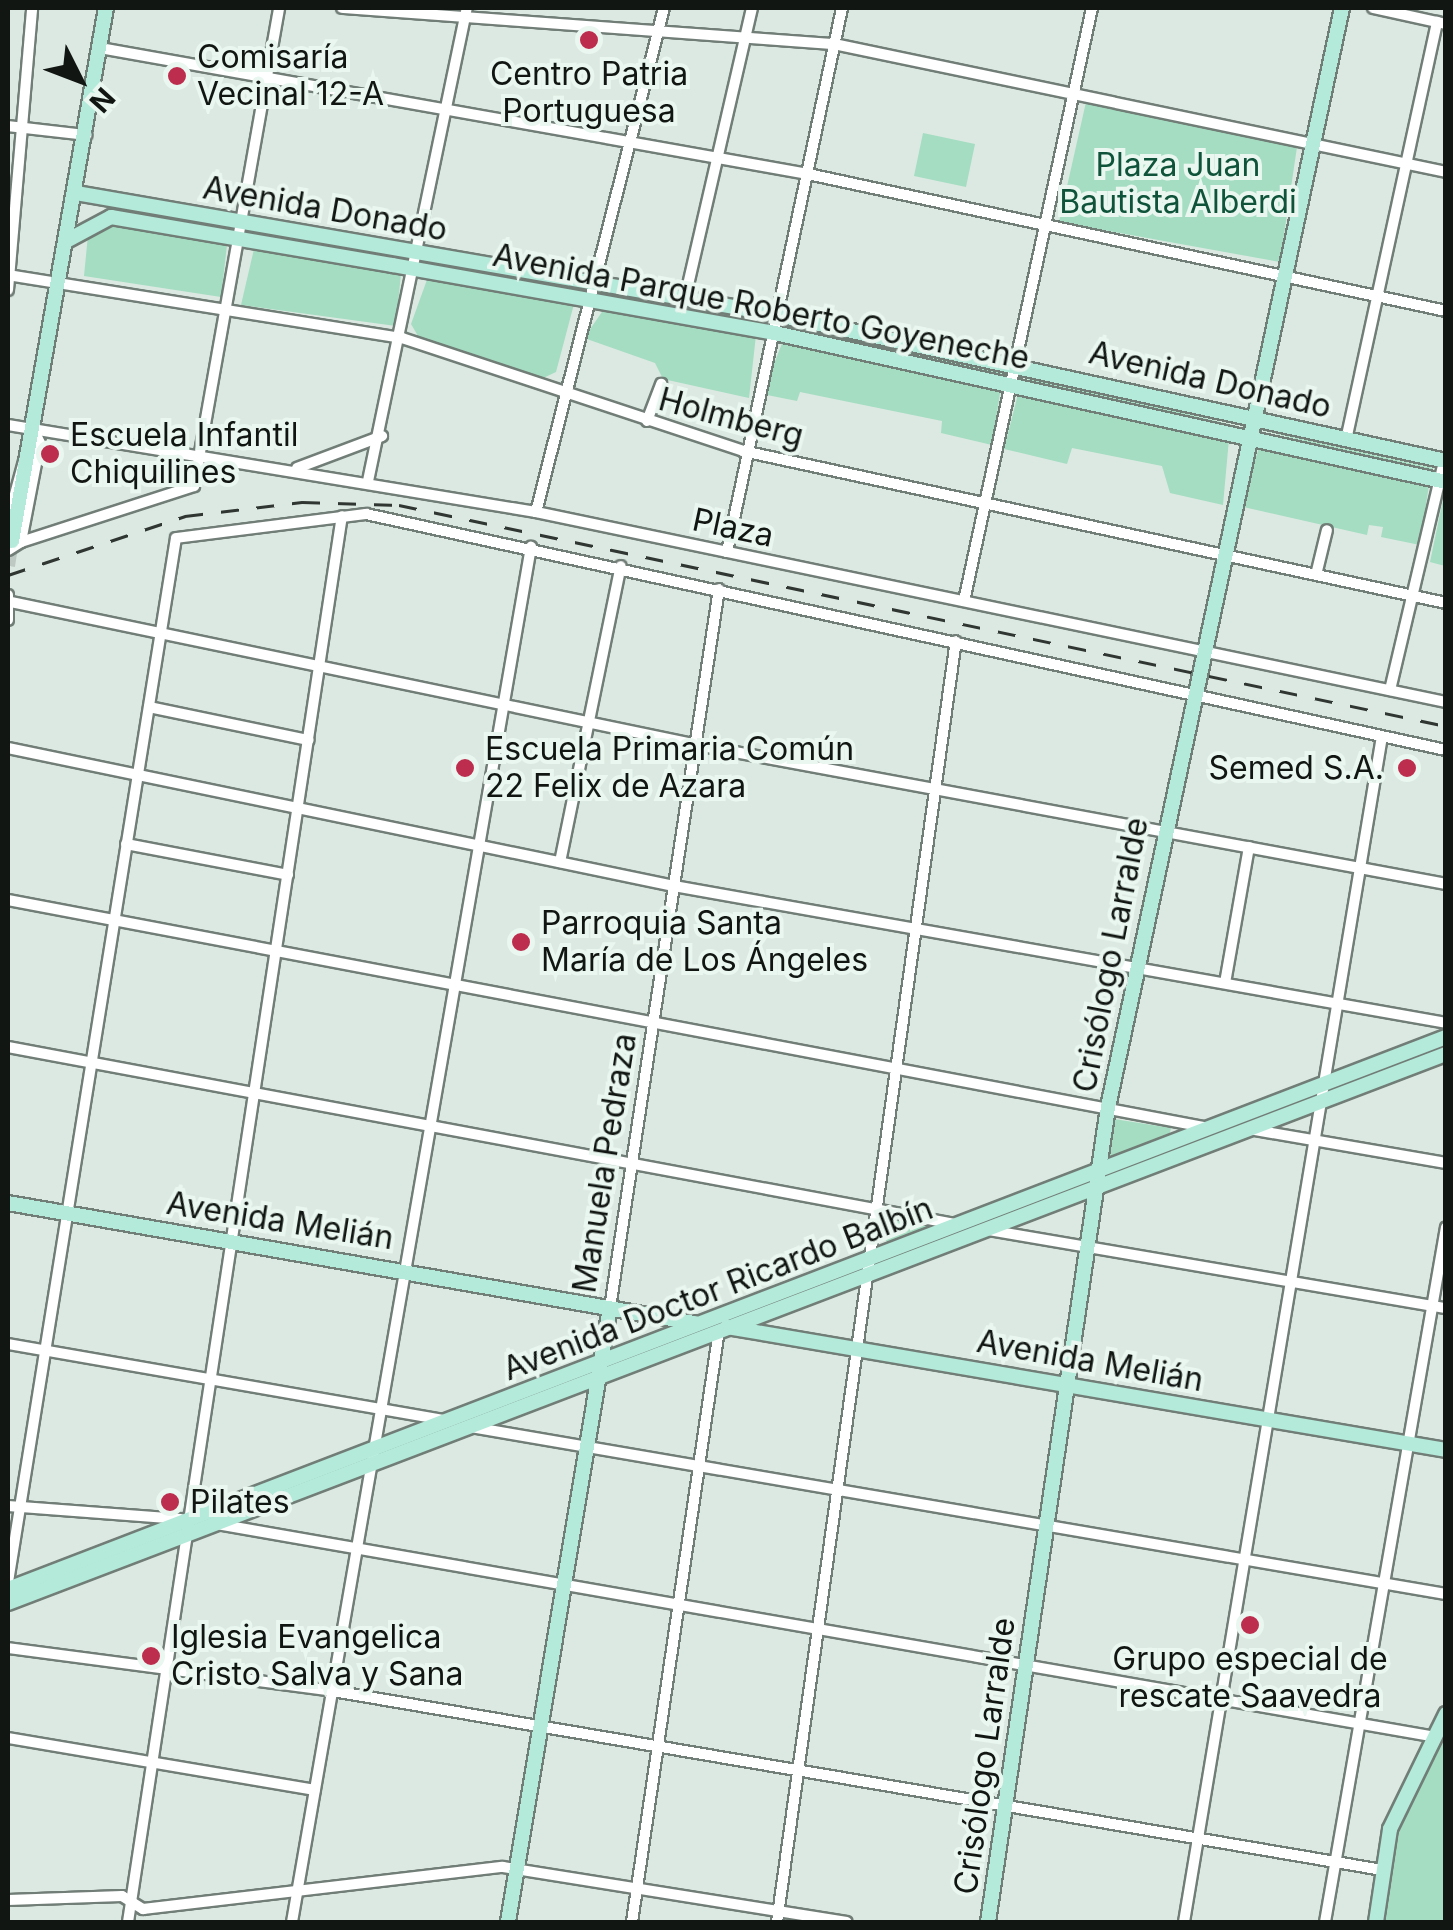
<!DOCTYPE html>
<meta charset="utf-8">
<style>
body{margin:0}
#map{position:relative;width:1453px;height:1930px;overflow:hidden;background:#dce9e2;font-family:Inter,sans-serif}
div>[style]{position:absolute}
.green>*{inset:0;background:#a4ddc1}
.secondary-tunnel>*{height:14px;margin-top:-7px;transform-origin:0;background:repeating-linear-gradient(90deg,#bec9c3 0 14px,transparent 0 21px)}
.roads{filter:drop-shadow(2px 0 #717d77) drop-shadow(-2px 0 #717d77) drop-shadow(0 2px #717d77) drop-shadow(0 -2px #717d77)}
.street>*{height:10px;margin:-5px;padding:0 5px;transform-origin:5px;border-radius:5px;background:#fff}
.secondary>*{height:14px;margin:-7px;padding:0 7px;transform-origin:7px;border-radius:7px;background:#b4eada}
.rail>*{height:2.5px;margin-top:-1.25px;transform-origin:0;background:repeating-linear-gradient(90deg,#303632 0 18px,transparent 0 36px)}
.dots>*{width:28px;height:28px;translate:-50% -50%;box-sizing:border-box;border:5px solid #e9f7f0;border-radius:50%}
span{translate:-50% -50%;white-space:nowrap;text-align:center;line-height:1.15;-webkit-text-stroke:8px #e9f7f0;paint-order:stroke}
.poi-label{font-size:32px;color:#111613}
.left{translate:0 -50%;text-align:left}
.right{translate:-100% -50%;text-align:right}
.park-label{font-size:32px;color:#0e533a}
.street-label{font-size:32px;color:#111613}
.frame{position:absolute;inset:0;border:10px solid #111613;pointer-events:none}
.north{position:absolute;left:30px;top:30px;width:100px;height:100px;-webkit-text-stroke:8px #e9f7f0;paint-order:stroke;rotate:132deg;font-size:28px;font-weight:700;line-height:40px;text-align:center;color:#111613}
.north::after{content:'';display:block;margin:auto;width:35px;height:45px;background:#111613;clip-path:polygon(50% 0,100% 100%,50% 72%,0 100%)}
</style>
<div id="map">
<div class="green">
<i style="clip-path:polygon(1086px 102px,1297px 147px,1280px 262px,1059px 222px)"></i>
<i style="clip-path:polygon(923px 133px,975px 144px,966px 187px,914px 176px)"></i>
<i style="clip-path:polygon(108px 223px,227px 245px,221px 297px,84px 276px,88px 235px)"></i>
<i style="clip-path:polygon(254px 249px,401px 273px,396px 326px,241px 305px)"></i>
<i style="clip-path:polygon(428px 277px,574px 304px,556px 372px,539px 380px,418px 336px,411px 324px)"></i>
<i style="clip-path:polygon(604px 309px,756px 335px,749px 398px,663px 379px,655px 363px,584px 338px)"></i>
<i style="clip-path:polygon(786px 323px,1002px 370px,1001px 375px,785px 328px)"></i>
<i style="clip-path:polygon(783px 341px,1001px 387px,992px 445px,941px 433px,942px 421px,800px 392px,797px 401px,762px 394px)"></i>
<i style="clip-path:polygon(1030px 376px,1237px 426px,1236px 431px,1028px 381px)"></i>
<i style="clip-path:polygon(1018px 394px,1229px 439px,1223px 505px,1170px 493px,1162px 466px,1072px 448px,1067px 464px,1004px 449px)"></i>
<i style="clip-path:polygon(1257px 429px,1433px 468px,1431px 474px)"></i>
<i style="clip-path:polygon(1259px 448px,1429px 485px,1420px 545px,1381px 537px,1383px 527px,1369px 525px,1367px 535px,1239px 506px)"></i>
<i style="clip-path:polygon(1445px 490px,1445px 566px,1430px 562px)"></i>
<i style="clip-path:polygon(1114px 1119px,1171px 1128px,1169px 1137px,1116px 1161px,1108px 1154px)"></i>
<i style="clip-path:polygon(890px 1219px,928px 1224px,931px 1227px,891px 1246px,883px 1237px)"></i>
<i style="clip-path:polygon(1445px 1730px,1445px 1922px,1382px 1922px,1401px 1822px)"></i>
</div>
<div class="secondary-tunnel">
<i style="left:8px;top:566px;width:25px;rotate:-81deg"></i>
</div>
<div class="roads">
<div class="street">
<i style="left:342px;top:8px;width:493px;rotate:4.2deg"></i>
<i style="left:834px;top:44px;width:625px;rotate:11.81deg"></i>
<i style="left:1373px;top:8px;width:75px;rotate:12.4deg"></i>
<i style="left:100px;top:48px;width:719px;rotate:10.09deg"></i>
<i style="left:808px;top:174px;width:653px;rotate:12.12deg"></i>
<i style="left:8px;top:126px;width:79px;rotate:6.6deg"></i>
<i style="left:8px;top:275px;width:399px;rotate:9.1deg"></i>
<i style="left:402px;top:338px;width:359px;rotate:18.3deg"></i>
<i style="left:743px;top:451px;width:719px;rotate:12.2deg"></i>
<i style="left:8px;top:290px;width:283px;rotate:-85.1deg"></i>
<i style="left:685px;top:298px;width:298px;rotate:-77deg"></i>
<i style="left:647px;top:421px;width:40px;rotate:-69deg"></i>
<i style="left:8px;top:425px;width:535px;rotate:9.36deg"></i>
<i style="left:536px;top:512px;width:930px;rotate:11.79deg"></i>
<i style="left:1346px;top:440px;width:428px;rotate:-77.7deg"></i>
<i style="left:297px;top:468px;width:91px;rotate:-20.6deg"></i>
<i style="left:368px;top:481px;width:483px;rotate:-78.2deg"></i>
<i style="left:536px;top:512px;width:520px;rotate:-75.75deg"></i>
<i style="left:8px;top:520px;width:95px;rotate:-74.8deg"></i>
<i style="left:33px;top:428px;width:17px;rotate:65deg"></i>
<i style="left:40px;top:443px;width:101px;rotate:100.9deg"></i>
<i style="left:21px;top:542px;width:15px;rotate:148deg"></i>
<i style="left:21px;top:542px;width:182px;rotate:-17.9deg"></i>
<i style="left:194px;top:486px;width:485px;rotate:-79.9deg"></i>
<i style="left:727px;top:552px;width:556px;rotate:-78.06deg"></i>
<i style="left:1316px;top:575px;width:46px;rotate:-76.3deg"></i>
<i style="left:8px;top:595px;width:25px;rotate:90deg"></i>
<i style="left:964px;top:601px;width:607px;rotate:-77.82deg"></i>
<i style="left:11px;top:602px;width:701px;rotate:11.77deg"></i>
<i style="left:697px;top:745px;width:762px;rotate:10.51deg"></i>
<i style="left:1390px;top:690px;width:238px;rotate:-76.7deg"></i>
<i style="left:149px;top:707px;width:163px;rotate:11.7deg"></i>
<i style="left:8px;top:748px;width:680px;rotate:11.71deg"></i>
<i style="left:674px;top:886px;width:784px;rotate:10.06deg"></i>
<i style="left:126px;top:844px;width:165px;rotate:10.8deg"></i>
<i style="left:560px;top:862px;width:302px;rotate:-78.4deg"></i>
<i style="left:8px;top:900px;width:1222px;rotate:10.75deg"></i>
<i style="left:1225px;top:983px;width:138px;rotate:-80deg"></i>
<i style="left:8px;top:1047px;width:963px;rotate:10.59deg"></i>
<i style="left:1249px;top:1129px;width:200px;rotate:9.8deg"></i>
<i style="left:988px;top:1230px;width:465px;rotate:9.7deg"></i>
<i style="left:610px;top:1308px;width:727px;rotate:-81.38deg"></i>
<i style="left:8px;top:1344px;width:444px;rotate:9.9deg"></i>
<i style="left:471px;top:1427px;width:989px;rotate:9.72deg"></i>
<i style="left:8px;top:1506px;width:173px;rotate:4.3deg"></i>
<i style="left:217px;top:1524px;width:1231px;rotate:9.91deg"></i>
<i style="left:8px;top:1582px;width:1057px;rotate:-80.86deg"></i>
<i style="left:176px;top:538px;width:192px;rotate:-7.2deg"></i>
<i style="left:366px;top:514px;width:1105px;rotate:12.33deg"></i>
<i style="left:8px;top:1648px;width:328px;rotate:7.5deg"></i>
<i style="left:333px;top:1691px;width:1064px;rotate:9.68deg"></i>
<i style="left:8px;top:1738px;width:311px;rotate:9.6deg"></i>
<i style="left:8px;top:1900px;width:114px;rotate:-2deg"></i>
<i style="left:122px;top:1896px;width:25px;rotate:32deg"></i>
<i style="left:143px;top:1909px;width:362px;rotate:-6.7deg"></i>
<i style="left:503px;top:1867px;width:348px;rotate:9.1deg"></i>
<i style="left:128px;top:1922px;width:1422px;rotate:-81.35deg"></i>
<i style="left:292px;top:1922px;width:1396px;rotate:-80.14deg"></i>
<i style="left:632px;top:1922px;width:598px;rotate:-81.64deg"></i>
<i style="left:777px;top:1922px;width:1293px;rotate:-82.05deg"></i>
<i style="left:1184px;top:1922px;width:1202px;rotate:-80.52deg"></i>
<i style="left:1325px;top:1922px;width:705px;rotate:-80.12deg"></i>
</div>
<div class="secondary">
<i style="left:76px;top:193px;width:708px;rotate:9.83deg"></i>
<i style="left:774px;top:314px;width:688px;rotate:12.34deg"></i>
<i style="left:68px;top:240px;width:49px;rotate:-28.1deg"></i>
<i style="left:111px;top:217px;width:286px;rotate:9.7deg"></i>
<i style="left:393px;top:265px;width:383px;rotate:10.1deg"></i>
<i style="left:770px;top:332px;width:692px;rotate:12.51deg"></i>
<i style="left:12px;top:541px;width:541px;rotate:-80deg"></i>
<i style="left:8px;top:1203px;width:696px;rotate:9.92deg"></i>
<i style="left:727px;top:1327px;width:729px;rotate:9.71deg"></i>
<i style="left:8px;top:1589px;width:1540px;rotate:-21deg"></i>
<i style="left:8px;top:1603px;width:1539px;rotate:-20.9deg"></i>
<i style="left:508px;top:1922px;width:622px;rotate:-80.57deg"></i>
<i style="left:988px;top:1922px;width:824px;rotate:-81.62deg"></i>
<i style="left:1108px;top:1107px;width:1124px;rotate:-77.98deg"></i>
<i style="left:1376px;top:1922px;width:94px;rotate:-81.4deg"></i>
<i style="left:1390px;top:1829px;width:128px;rotate:-64deg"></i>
</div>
</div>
<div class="rail">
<i style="left:8px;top:575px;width:187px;rotate:-18.4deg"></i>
<i style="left:185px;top:516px;width:118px;rotate:-6.8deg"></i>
<i style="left:302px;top:502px;width:97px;rotate:1.8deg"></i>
<i style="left:399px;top:505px;width:1070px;rotate:11.92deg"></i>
</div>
<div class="dots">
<i style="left:589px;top:40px;background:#bd2d4d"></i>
<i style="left:177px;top:76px;background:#bd2d4d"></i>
<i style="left:50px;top:454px;background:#bd2d4d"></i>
<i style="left:465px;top:768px;background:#bd2d4d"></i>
<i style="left:1407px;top:768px;background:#bd2d4d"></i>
<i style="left:521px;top:942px;background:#bd2d4d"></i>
<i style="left:170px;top:1502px;background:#bd2d4d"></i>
<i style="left:1250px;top:1625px;background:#bd2d4d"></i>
<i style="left:151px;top:1656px;background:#bd2d4d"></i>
</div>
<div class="poi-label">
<span class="left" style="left:197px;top:76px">Comisaría<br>Vecinal 12-A</span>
<span style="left:589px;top:93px">Centro Patria<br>Portuguesa</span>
<span class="left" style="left:70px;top:454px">Escuela Infantil<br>Chiquilines</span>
<span class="left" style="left:485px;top:768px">Escuela Primaria Común<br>22 Felix de Azara</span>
<span class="right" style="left:1384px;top:768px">Semed S.A.</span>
<span class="left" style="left:541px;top:942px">Parroquia Santa<br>María de Los Ángeles</span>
<span class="left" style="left:190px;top:1502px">Pilates</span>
<span class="left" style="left:171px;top:1656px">Iglesia Evangelica<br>Cristo Salva y Sana</span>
<span style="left:1250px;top:1678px">Grupo especial de<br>rescate Saavedra</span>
</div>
<div class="park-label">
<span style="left:1178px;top:184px">Plaza Juan<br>Bautista Alberdi</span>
</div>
<div class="street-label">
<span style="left:325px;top:209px;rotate:10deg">Avenida Donado</span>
<span style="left:761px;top:307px;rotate:11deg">Avenida Parque Roberto Goyeneche</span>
<span style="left:1210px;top:380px;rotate:13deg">Avenida Donado</span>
<span style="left:731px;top:418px;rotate:15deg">Holmberg</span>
<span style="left:733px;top:528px;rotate:12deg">Plaza</span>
<span style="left:1111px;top:955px;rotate:-79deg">Crisólogo Larralde</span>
<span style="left:605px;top:1163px;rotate:-81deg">Manuela Pedraza</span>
<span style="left:280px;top:1221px;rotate:9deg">Avenida Melián</span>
<span style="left:718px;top:1289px;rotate:-21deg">Avenida Doctor Ricardo Balbín</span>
<span style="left:1090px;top:1361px;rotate:10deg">Avenida Melián</span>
<span style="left:985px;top:1756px;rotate:-82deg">Crisólogo Larralde</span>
</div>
<div class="frame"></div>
<div class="north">N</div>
</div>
